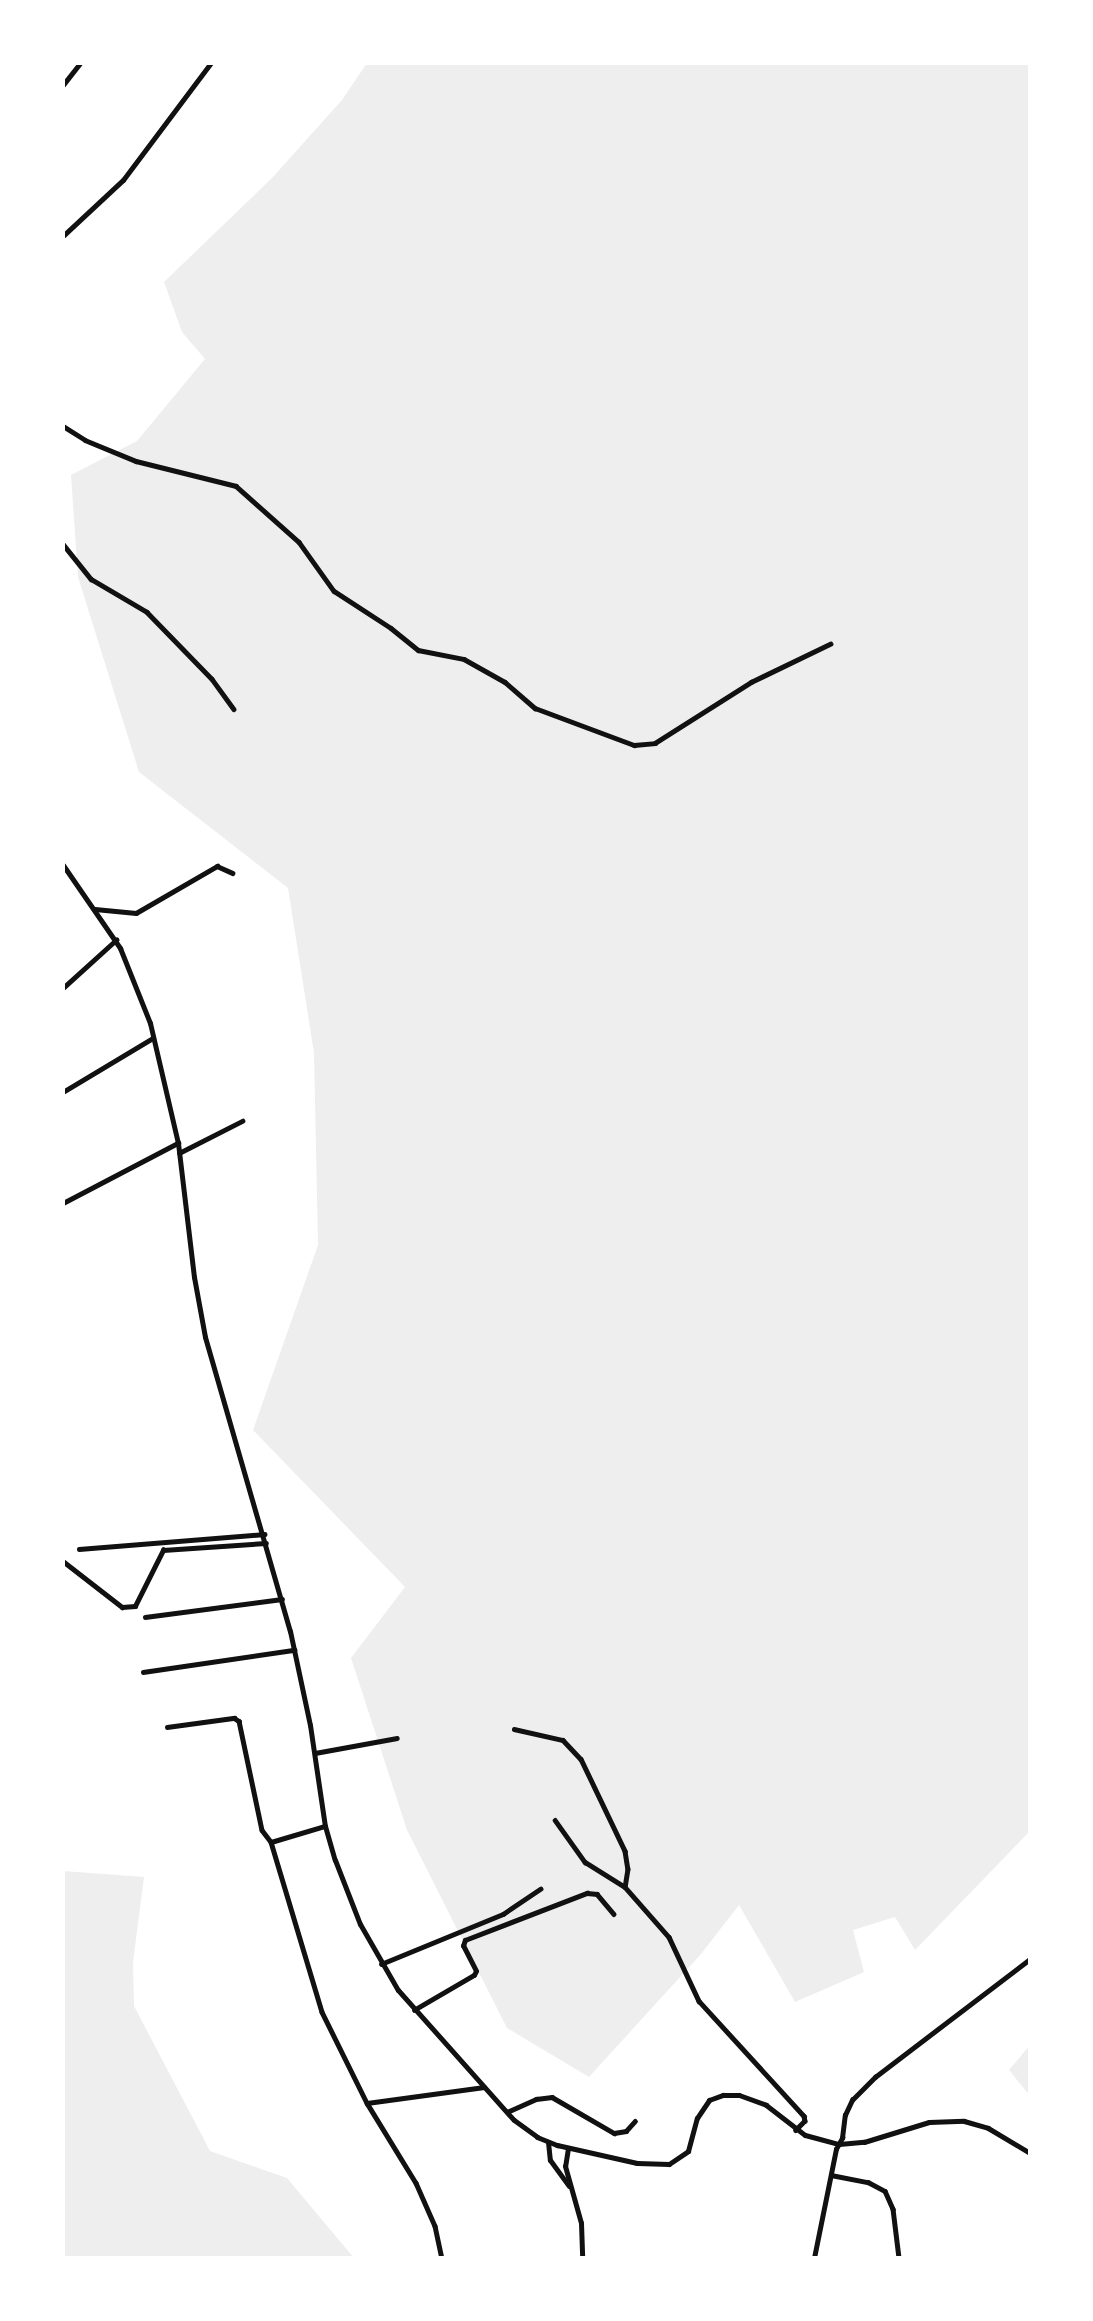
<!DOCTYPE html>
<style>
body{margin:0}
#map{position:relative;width:1093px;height:2321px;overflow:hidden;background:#fff;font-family:"Archivo Narrow",sans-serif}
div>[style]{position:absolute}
.green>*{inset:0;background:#eee}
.minor>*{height:4.5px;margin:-2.25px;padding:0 2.25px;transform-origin:2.25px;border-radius:2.25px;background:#111}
.tertiary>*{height:5px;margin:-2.5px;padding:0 2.5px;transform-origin:2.5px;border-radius:2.5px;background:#111}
span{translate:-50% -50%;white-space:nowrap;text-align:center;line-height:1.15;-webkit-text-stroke:7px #fff;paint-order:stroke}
.frame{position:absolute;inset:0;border:65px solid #fff;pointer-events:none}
</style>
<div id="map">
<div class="green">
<i style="clip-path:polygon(367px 63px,1030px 63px,1030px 1831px,915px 1950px,895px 1917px,853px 1930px,864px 1972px,795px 2002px,739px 1905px,701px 1954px,589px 2077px,507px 2028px,407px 1830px,351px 1658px,405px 1587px,253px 1430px,318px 1245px,314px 1053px,288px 888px,139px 772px,78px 577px,71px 475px,137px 441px,205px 359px,182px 332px,164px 282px,272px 178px,342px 100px)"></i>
<i style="clip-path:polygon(63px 1871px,144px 1877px,133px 1962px,134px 2006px,210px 2151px,287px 2178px,354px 2258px,63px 2258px)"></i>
<i style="clip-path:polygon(1030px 2045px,1030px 2096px,1009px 2070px)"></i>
</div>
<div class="minor">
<i style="left:63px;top:85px;width:28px;rotate:-52deg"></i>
<i style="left:63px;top:236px;width:82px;rotate:-43deg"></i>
<i style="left:123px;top:180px;width:146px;rotate:-53.1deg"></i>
<i style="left:63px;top:426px;width:26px;rotate:32deg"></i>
<i style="left:85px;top:440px;width:55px;rotate:22.4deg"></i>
<i style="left:136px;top:461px;width:103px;rotate:14deg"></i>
<i style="left:236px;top:486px;width:84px;rotate:41.6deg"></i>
<i style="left:299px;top:542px;width:60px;rotate:54.5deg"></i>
<i style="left:334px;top:591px;width:68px;rotate:33deg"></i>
<i style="left:391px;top:628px;width:35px;rotate:39deg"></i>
<i style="left:418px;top:650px;width:47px;rotate:11.1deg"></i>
<i style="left:464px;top:659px;width:47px;rotate:29.3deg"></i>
<i style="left:505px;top:682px;width:40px;rotate:41deg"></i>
<i style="left:535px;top:708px;width:106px;rotate:20.5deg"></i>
<i style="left:634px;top:745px;width:21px;rotate:-5deg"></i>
<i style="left:655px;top:743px;width:114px;rotate:-32.4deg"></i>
<i style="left:751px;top:682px;width:88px;rotate:-25.7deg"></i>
<i style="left:63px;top:544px;width:45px;rotate:51.3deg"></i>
<i style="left:91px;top:579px;width:65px;rotate:30.5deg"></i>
<i style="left:147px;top:612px;width:93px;rotate:45.9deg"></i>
<i style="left:212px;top:679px;width:37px;rotate:54deg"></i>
<i style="left:95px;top:909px;width:41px;rotate:5.6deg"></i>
<i style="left:136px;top:913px;width:94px;rotate:-30.1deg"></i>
<i style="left:217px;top:866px;width:17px;rotate:24deg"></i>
<i style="left:63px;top:988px;width:72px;rotate:-42.2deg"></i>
<i style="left:63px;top:1092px;width:105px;rotate:-31deg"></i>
<i style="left:179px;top:1153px;width:71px;rotate:-26.9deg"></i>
<i style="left:63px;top:1203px;width:130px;rotate:-27.6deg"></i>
<i style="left:79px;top:1549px;width:186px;rotate:-4.6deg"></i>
<i style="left:63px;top:1561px;width:75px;rotate:37.9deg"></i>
<i style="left:122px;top:1607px;width:13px;rotate:-4deg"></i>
<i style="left:135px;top:1606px;width:63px;rotate:-63.4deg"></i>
<i style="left:163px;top:1550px;width:103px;rotate:-3.9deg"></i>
<i style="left:145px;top:1617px;width:138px;rotate:-7.5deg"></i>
<i style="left:143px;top:1672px;width:153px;rotate:-8.3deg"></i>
<i style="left:167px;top:1727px;width:68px;rotate:-7.7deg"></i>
<i style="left:234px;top:1718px;width:6px;rotate:31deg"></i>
<i style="left:239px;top:1721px;width:111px;rotate:78.1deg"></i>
<i style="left:262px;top:1830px;width:15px;rotate:53deg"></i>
<i style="left:271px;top:1842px;width:177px;rotate:73.3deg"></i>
<i style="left:322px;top:2012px;width:102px;rotate:63.7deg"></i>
<i style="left:367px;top:2103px;width:94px;rotate:58.5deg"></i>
<i style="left:416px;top:2183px;width:47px;rotate:66.2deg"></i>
<i style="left:435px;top:2226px;width:33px;rotate:78deg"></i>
<i style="left:514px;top:1729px;width:50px;rotate:12.7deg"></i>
<i style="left:563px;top:1740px;width:26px;rotate:47deg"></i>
<i style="left:581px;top:1759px;width:102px;rotate:64.4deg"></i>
<i style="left:625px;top:1851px;width:18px;rotate:81deg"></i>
<i style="left:628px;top:1869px;width:18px;rotate:99deg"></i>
<i style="left:315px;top:1753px;width:83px;rotate:-10.4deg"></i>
<i style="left:555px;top:1820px;width:52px;rotate:54.5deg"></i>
<i style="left:585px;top:1862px;width:47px;rotate:32deg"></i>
<i style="left:625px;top:1887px;width:67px;rotate:48.7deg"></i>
<i style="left:669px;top:1937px;width:71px;rotate:64.9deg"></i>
<i style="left:699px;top:2001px;width:156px;rotate:47.6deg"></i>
<i style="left:804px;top:2116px;width:5px;rotate:79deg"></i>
<i style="left:805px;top:2121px;width:13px;rotate:135deg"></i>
<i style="left:271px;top:1842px;width:56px;rotate:-16.5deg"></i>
<i style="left:381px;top:1964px;width:132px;rotate:-22.3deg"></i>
<i style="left:503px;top:1914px;width:45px;rotate:-34deg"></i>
<i style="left:414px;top:2010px;width:69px;rotate:-30.3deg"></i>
<i style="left:474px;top:1975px;width:4px;rotate:-63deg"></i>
<i style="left:476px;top:1971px;width:28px;rotate:-117deg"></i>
<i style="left:463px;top:1946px;width:6px;rotate:-72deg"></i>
<i style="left:465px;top:1940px;width:131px;rotate:-21.1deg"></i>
<i style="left:587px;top:1893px;width:10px;rotate:6deg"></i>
<i style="left:597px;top:1894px;width:26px;rotate:50deg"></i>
<i style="left:367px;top:2103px;width:118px;rotate:-7.8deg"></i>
<i style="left:507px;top:2112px;width:32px;rotate:-24deg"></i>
<i style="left:536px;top:2099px;width:16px;rotate:-7deg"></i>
<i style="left:552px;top:2097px;width:72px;rotate:30.1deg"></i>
<i style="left:614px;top:2133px;width:12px;rotate:-9deg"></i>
<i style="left:626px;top:2131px;width:13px;rotate:-48deg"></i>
<i style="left:831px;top:2175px;width:38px;rotate:11deg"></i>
<i style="left:868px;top:2182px;width:19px;rotate:28deg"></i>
<i style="left:885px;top:2191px;width:20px;rotate:66deg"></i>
<i style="left:893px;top:2209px;width:49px;rotate:83deg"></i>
<i style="left:814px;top:2258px;width:111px;rotate:-78.6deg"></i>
<i style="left:836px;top:2149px;width:13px;rotate:-61deg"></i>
<i style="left:842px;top:2138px;width:23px;rotate:-83deg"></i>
<i style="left:845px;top:2115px;width:17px;rotate:-65deg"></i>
<i style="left:852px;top:2100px;width:33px;rotate:-45deg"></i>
<i style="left:875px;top:2077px;width:195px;rotate:-37.3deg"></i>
</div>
<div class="tertiary">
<i style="left:63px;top:865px;width:101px;rotate:55.5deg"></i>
<i style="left:120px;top:948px;width:81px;rotate:68.2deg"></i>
<i style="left:150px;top:1023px;width:123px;rotate:76.9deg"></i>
<i style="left:178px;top:1143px;width:135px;rotate:83.2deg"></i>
<i style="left:194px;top:1277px;width:61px;rotate:79.6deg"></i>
<i style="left:205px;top:1337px;width:306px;rotate:73.9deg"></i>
<i style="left:290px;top:1631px;width:96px;rotate:78deg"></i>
<i style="left:310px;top:1725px;width:102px;rotate:81.6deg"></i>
<i style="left:325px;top:1826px;width:35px;rotate:74deg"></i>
<i style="left:335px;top:1860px;width:69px;rotate:68.7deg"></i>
<i style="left:360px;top:1924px;width:76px;rotate:60.1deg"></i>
<i style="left:398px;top:1990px;width:174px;rotate:48.3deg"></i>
<i style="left:514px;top:2120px;width:29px;rotate:36deg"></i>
<i style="left:537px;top:2137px;width:22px;rotate:22deg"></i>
<i style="left:557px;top:2145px;width:82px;rotate:12.7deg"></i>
<i style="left:637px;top:2163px;width:32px;rotate:2deg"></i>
<i style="left:669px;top:2164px;width:23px;rotate:-34deg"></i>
<i style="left:688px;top:2151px;width:34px;rotate:-75deg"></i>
<i style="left:697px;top:2118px;width:22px;rotate:-56deg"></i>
<i style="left:709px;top:2100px;width:15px;rotate:-20deg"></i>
<i style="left:723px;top:2095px;width:16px"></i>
<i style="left:739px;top:2095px;width:29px;rotate:20deg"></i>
<i style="left:766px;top:2105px;width:49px;rotate:37.6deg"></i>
<i style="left:805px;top:2135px;width:35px;rotate:15deg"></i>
<i style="left:839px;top:2144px;width:25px;rotate:-5deg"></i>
<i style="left:864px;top:2142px;width:68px;rotate:-17.1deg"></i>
<i style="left:929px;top:2122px;width:35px;rotate:-2deg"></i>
<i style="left:964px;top:2121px;width:25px;rotate:16deg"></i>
<i style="left:988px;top:2128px;width:49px;rotate:30.8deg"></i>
<i style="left:548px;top:2142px;width:18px;rotate:84deg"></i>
<i style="left:550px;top:2160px;width:32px;rotate:54deg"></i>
<i style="left:568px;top:2148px;width:18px;rotate:99deg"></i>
<i style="left:565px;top:2166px;width:59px;rotate:74.3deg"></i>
<i style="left:581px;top:2223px;width:35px;rotate:88deg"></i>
</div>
<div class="frame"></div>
</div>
